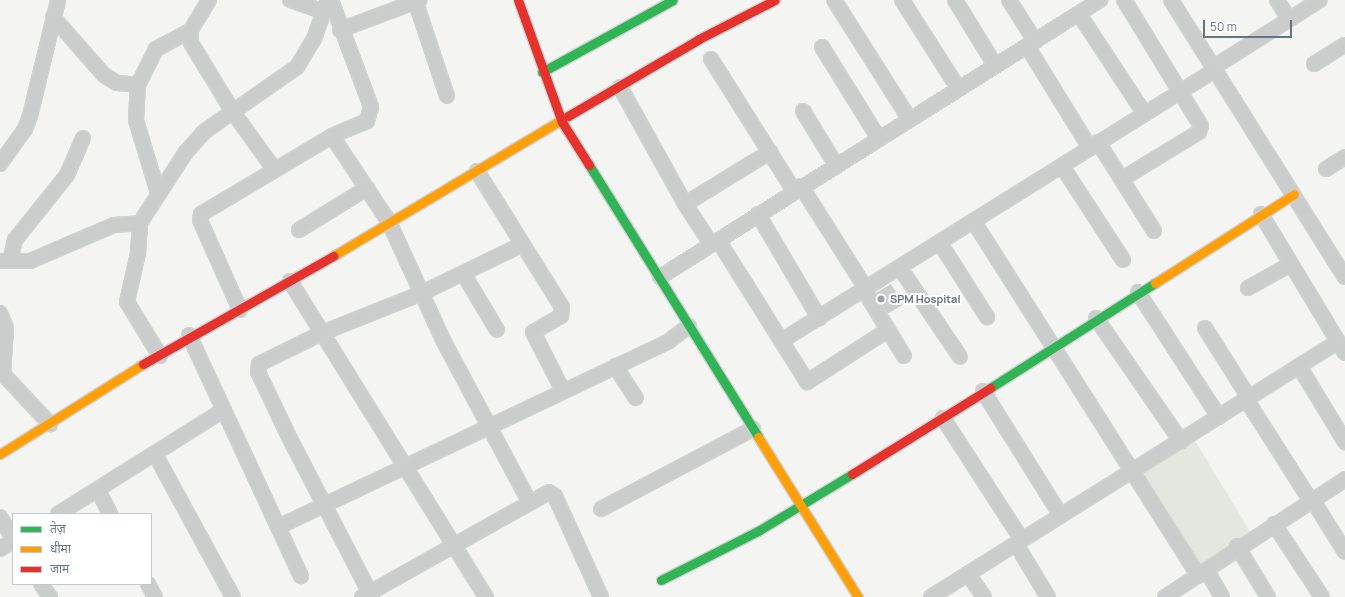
<!DOCTYPE html>
<meta charset="utf-8">
<style>
body{margin:0}
#map{position:relative;width:1345px;height:597px;overflow:hidden;background:#f4f4f2;font-family:Manrope,"Noto Sans Devanagari",sans-serif}
div>[style]{position:absolute}
.green>*{inset:0;background:#e4e7e0}
.building>*{inset:0;background:#cccecd}
.roads{filter:drop-shadow(1px 0 #d0d2d2) drop-shadow(-1px 0 #d0d2d2) drop-shadow(0 1px #d0d2d2) drop-shadow(0 -1px #d0d2d2)}
.street>*{height:14px;margin:-7px;padding:0 7px;transform-origin:7px;border-radius:7px;background:#cbcdcd}
.fast>*{height:9px;margin:-4.5px;padding:0 4.5px;transform-origin:4.5px;border-radius:4.5px;background:#30b455}
.slow>*{height:9px;margin:-4.5px;padding:0 4.5px;transform-origin:4.5px;border-radius:4.5px;background:#ff9f0a}
.jam>*{height:9px;margin:-4.5px;padding:0 4.5px;transform-origin:4.5px;border-radius:4.5px;background:#e5322d}
.dots>*{width:11px;height:11px;translate:-50% -50%;box-sizing:border-box;border:2px solid #fff;border-radius:50%}
span{translate:-50% -50%;white-space:nowrap;text-align:center;line-height:1.15;-webkit-text-stroke:4px #fff;paint-order:stroke}
.poi-label{font-size:11px;color:#647582;font-weight:700}
.left{translate:0 -50%;text-align:left}
.legend{position:absolute;left:12px;top:513px;width:140px;height:72px;box-sizing:border-box;background:#fff;border:1px solid #c1c8cd;margin:0;padding:5px 7px;list-style:none;font-size:12px;color:#647582}
.legend li{display:flex;align-items:center;gap:8px;height:20px}
.legend b{width:20px;border:1px solid #c1c8cd}
.scale{position:absolute;left:1203px;top:20px;width:89px;height:18px;box-sizing:border-box;border:2px solid #647582;border-top:0;padding-left:5px;font-size:12px;line-height:14px;white-space:nowrap;color:#647582;-webkit-text-stroke:3px #fff;paint-order:stroke}
</style>
<div id="map">
<div class="green">
<i style="clip-path:polygon(1194px 439px,1251px 533px,1199px 565px,1139px 472px)"></i>
</div>
<div class="building">
<i style="clip-path:polygon(891px 284px,903px 305px,885px 315px,874px 294px)"></i>
</div>
<div class="roads">
<div class="street">
<i style="left:209px;top:0;width:35px;rotate:121deg"></i>
<i style="left:191px;top:30px;width:13px;rotate:90deg"></i>
<i style="left:191px;top:43px;width:81px;rotate:58.7deg"></i>
<i style="left:233px;top:112px;width:70px;rotate:54.3deg"></i>
<i style="left:290px;top:0;width:37px;rotate:19deg"></i>
<i style="left:331px;top:0;width:114px;rotate:69.5deg"></i>
<i style="left:371px;top:107px;width:15px;rotate:106deg"></i>
<i style="left:367px;top:121px;width:38px;rotate:157deg"></i>
<i style="left:332px;top:136px;width:103px;rotate:56.5deg"></i>
<i style="left:389px;top:222px;width:130px;rotate:65.4deg"></i>
<i style="left:443px;top:340px;width:183px;rotate:61.9deg"></i>
<i style="left:415px;top:0;width:101px;rotate:71.6deg"></i>
<i style="left:834px;top:0;width:140px;rotate:57.6deg"></i>
<i style="left:902px;top:0;width:104px;rotate:57.5deg"></i>
<i style="left:955px;top:0;width:76px;rotate:58.4deg"></i>
<i style="left:1009px;top:0;width:49px;rotate:57.6deg"></i>
<i style="left:1171px;top:0;width:327px;rotate:57.9deg"></i>
<i style="left:1277px;top:0;width:22px;rotate:58deg"></i>
<i style="left:1079px;top:14px;width:118px;rotate:56.7deg"></i>
<i style="left:53px;top:17px;width:77px;rotate:48.7deg"></i>
<i style="left:104px;top:75px;width:15px;rotate:32deg"></i>
<i style="left:117px;top:83px;width:21px;rotate:5deg"></i>
<i style="left:340px;top:30px;width:85px;rotate:-20.6deg"></i>
<i style="left:1027px;top:46px;width:120px;rotate:58.3deg"></i>
<i style="left:822px;top:47px;width:108px;rotate:58.2deg"></i>
<i style="left:711px;top:59px;width:156px;rotate:57.8deg"></i>
<i style="left:1314px;top:64px;width:36px;rotate:-32deg"></i>
<i style="left:1214px;top:67px;width:125px;rotate:-32.3deg"></i>
<i style="left:620px;top:87px;width:134px;rotate:60.9deg"></i>
<i style="left:803px;top:111px;width:63px;rotate:58.6deg"></i>
<i style="left:1098px;top:142px;width:105px;rotate:57.8deg"></i>
<i style="left:0;top:164px;width:43px;rotate:-54.5deg"></i>
<i style="left:25px;top:129px;width:14px;rotate:-69deg"></i>
<i style="left:30px;top:116px;width:119px;rotate:-76.4deg"></i>
<i style="left:1062px;top:166px;width:112px;rotate:57deg"></i>
<i style="left:1326px;top:169px;width:22px;rotate:-32deg"></i>
<i style="left:477px;top:171px;width:160px;rotate:58deg"></i>
<i style="left:562px;top:307px;width:9px;rotate:96deg"></i>
<i style="left:561px;top:316px;width:32px;rotate:150deg"></i>
<i style="left:533px;top:332px;width:66px;rotate:63deg"></i>
<i style="left:1122px;top:179px;width:90px;rotate:-31.4deg"></i>
<i style="left:1199px;top:132px;width:6px;rotate:-72deg"></i>
<i style="left:1201px;top:126px;width:148px;rotate:-121.4deg"></i>
<i style="left:801px;top:186px;width:122px;rotate:57.7deg"></i>
<i style="left:158px;top:193px;width:76px;rotate:-106.8deg"></i>
<i style="left:136px;top:120px;width:35px;rotate:-87deg"></i>
<i style="left:138px;top:85px;width:40px;rotate:-63.4deg"></i>
<i style="left:156px;top:49px;width:40px;rotate:-28deg"></i>
<i style="left:758px;top:214px;width:121px;rotate:59.6deg"></i>
<i style="left:1261px;top:214px;width:162px;rotate:58.9deg"></i>
<i style="left:974px;top:222px;width:419px;rotate:57.6deg"></i>
<i style="left:299px;top:230px;width:80px;rotate:-31.7deg"></i>
<i style="left:718px;top:240px;width:168px;rotate:57.9deg"></i>
<i style="left:807px;top:382px;width:96px;rotate:-32.7deg"></i>
<i style="left:940px;top:243px;width:88px;rotate:57.6deg"></i>
<i style="left:711px;top:244px;width:48px;rotate:-123deg"></i>
<i style="left:685px;top:204px;width:100px;rotate:-31.5deg"></i>
<i style="left:0;top:261px;width:30px"></i>
<i style="left:30px;top:261px;width:91px;rotate:-23.2deg"></i>
<i style="left:114px;top:225px;width:26px;rotate:-4deg"></i>
<i style="left:10px;top:261px;width:22px;rotate:-77deg"></i>
<i style="left:15px;top:240px;width:83px;rotate:-51.3deg"></i>
<i style="left:67px;top:175px;width:40px;rotate:-66.6deg"></i>
<i style="left:900px;top:268px;width:107px;rotate:56deg"></i>
<i style="left:463px;top:273px;width:66px;rotate:59.2deg"></i>
<i style="left:660px;top:277px;width:520px;rotate:-32.19deg"></i>
<i style="left:290px;top:281px;width:372px;rotate:58.2deg"></i>
<i style="left:1248px;top:288px;width:49px;rotate:-29.2deg"></i>
<i style="left:864px;top:290px;width:77px;rotate:58.8deg"></i>
<i style="left:1138px;top:292px;width:149px;rotate:57.1deg"></i>
<i style="left:240px;top:310px;width:98px;rotate:-114deg"></i>
<i style="left:200px;top:220px;width:6px;rotate:-81deg"></i>
<i style="left:201px;top:214px;width:152px;rotate:-30.8deg"></i>
<i style="left:0;top:313px;width:16px;rotate:68deg"></i>
<i style="left:6px;top:328px;width:46px;rotate:93.7deg"></i>
<i style="left:3px;top:374px;width:69px;rotate:46.8deg"></i>
<i style="left:1096px;top:318px;width:150px;rotate:55.4deg"></i>
<i style="left:1205px;top:328px;width:83px;rotate:57.8deg"></i>
<i style="left:189px;top:335px;width:266px;rotate:65.1deg"></i>
<i style="left:781px;top:341px;width:512px;rotate:-31.98deg"></i>
<i style="left:160px;top:356px;width:63px;rotate:-121.4deg"></i>
<i style="left:127px;top:302px;width:50px;rotate:-77.3deg"></i>
<i style="left:138px;top:253px;width:30px;rotate:-86deg"></i>
<i style="left:140px;top:223px;width:85px;rotate:-57.1deg"></i>
<i style="left:186px;top:152px;width:28px;rotate:-48deg"></i>
<i style="left:205px;top:131px;width:112px;rotate:-34.8deg"></i>
<i style="left:297px;top:67px;width:33px;rotate:-59deg"></i>
<i style="left:314px;top:39px;width:41px;rotate:-70.3deg"></i>
<i style="left:615px;top:366px;width:38px;rotate:57deg"></i>
<i style="left:1299px;top:366px;width:89px;rotate:58.8deg"></i>
<i style="left:983px;top:391px;width:147px;rotate:58deg"></i>
<i style="left:1246px;top:399px;width:120px;rotate:57.6deg"></i>
<i style="left:943px;top:418px;width:145px;rotate:57.1deg"></i>
<i style="left:155px;top:454px;width:163px;rotate:61.4deg"></i>
<i style="left:98px;top:490px;width:27px;rotate:63deg"></i>
<i style="left:1312px;top:499px;width:62px;rotate:58.1deg"></i>
<i style="left:601px;top:509px;width:172px;rotate:-27.8deg"></i>
<i style="left:58px;top:514px;width:194px;rotate:-32.1deg"></i>
<i style="left:0;top:517px;width:25px;rotate:58deg"></i>
<i style="left:1274px;top:524px;width:87px;rotate:56.7deg"></i>
<i style="left:278px;top:527px;width:433px;rotate:-25.4deg"></i>
<i style="left:669px;top:341px;width:25px;rotate:-37deg"></i>
<i style="left:1016px;top:544px;width:62px;rotate:58.9deg"></i>
<i style="left:1237px;top:546px;width:60px;rotate:58.7deg"></i>
<i style="left:0;top:549px;width:15px;rotate:-32deg"></i>
<i style="left:1207px;top:571px;width:30px;rotate:60deg"></i>
<i style="left:968px;top:574px;width:28px;rotate:55deg"></i>
<i style="left:41px;top:584px;width:16px;rotate:55deg"></i>
<i style="left:148px;top:584px;width:15px;rotate:62deg"></i>
<i style="left:362px;top:597px;width:214px;rotate:-29.3deg"></i>
<i style="left:549px;top:492px;width:7px;rotate:34deg"></i>
<i style="left:555px;top:496px;width:111px;rotate:65.5deg"></i>
<i style="left:372px;top:597px;width:178px;rotate:-117.4deg"></i>
<i style="left:290px;top:439px;width:74px;rotate:-115.5deg"></i>
<i style="left:258px;top:372px;width:8px;rotate:-83deg"></i>
<i style="left:259px;top:364px;width:70px;rotate:-26.2deg"></i>
<i style="left:322px;top:333px;width:108px;rotate:-21.8deg"></i>
<i style="left:422px;top:293px;width:112px;rotate:-25.9deg"></i>
<i style="left:931px;top:597px;width:480px;rotate:-32.1deg"></i>
<i style="left:1165px;top:597px;width:215px;rotate:-33.2deg"></i>
</div>
<div class="fast">
<i style="left:542px;top:72px;width:149px;rotate:-28.8deg"></i>
<i style="left:589px;top:165px;width:320px;rotate:58.1deg"></i>
<i style="left:990px;top:388px;width:196px;rotate:-32.5deg"></i>
<i style="left:661px;top:580px;width:109px;rotate:-26.8deg"></i>
<i style="left:758px;top:531px;width:110px;rotate:-31.2deg"></i>
</div>
<div class="slow">
<i style="left:333px;top:256px;width:274px;rotate:-30.8deg"></i>
<i style="left:1155px;top:283px;width:165px;rotate:-32.6deg"></i>
<i style="left:758px;top:437px;width:189px;rotate:58deg"></i>
<i style="left:0;top:454px;width:169px;rotate:-32.2deg"></i>
</div>
<div class="jam">
<i style="left:518px;top:0;width:130px;rotate:70.2deg"></i>
<i style="left:562px;top:122px;width:51px;rotate:57.9deg"></i>
<i style="left:568px;top:116px;width:152px;rotate:-30.4deg"></i>
<i style="left:699px;top:39px;width:85px;rotate:-27.2deg"></i>
<i style="left:143px;top:364px;width:219px;rotate:-29.6deg"></i>
<i style="left:852px;top:474px;width:163px;rotate:-31.9deg"></i>
</div>
</div>
<div class="dots">
<i style="left:881px;top:299px;background:#96a1a9"></i>
</div>
<div class="poi-label">
<span class="left" style="left:890px;top:299px">SPM Hospital</span>
</div>
<ul class="legend">
<li><b style="height:5px;background:#30b455"></b>तेज़</li>
<li><b style="height:5px;background:#ff9f0a"></b>धीमा</li>
<li><b style="height:5px;background:#e5322d"></b>जाम</li>
</ul>
<div class="scale">50 m</div>
</div>
